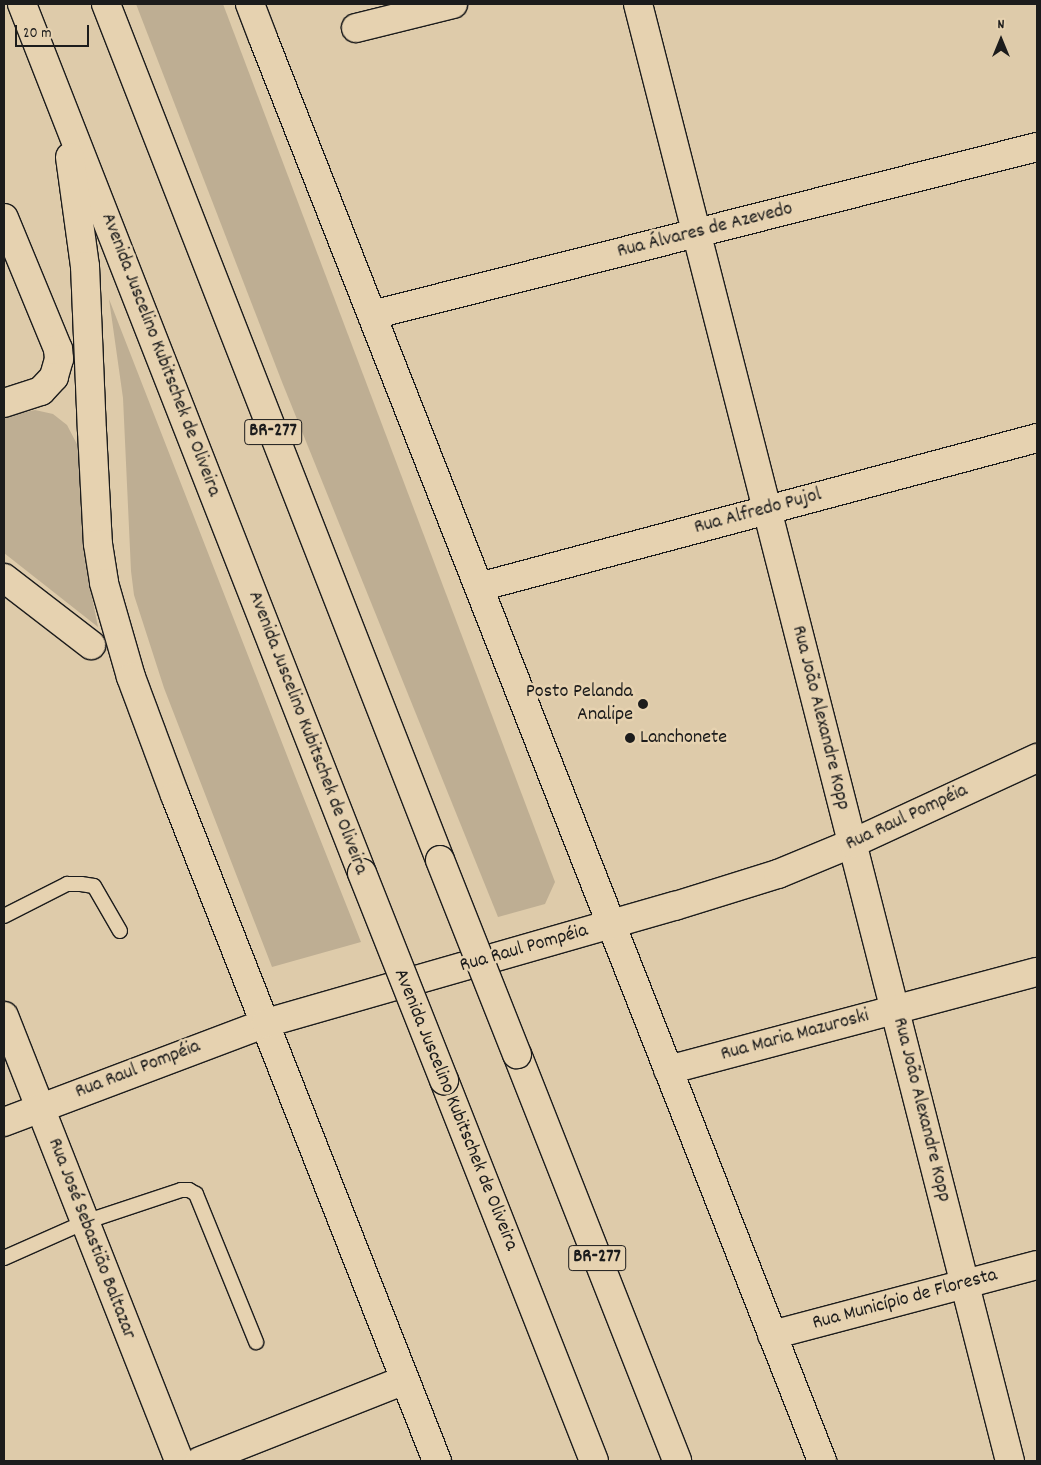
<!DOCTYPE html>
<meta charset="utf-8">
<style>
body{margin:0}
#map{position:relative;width:1041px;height:1465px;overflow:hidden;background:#decbaa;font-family:Dekko,sans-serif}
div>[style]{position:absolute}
.green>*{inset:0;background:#beae93}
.roads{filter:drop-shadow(1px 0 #1c1c1c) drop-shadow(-1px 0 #1c1c1c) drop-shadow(0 1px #1c1c1c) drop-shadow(0 -1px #1c1c1c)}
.lane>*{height:14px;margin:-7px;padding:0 7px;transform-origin:7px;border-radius:7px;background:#e6d2b0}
.street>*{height:28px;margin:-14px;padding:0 14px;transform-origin:14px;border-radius:14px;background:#e6d2b0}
.secondary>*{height:28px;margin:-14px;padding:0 14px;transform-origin:14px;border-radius:14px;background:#e6d2b0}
.primary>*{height:28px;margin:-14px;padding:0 14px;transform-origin:14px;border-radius:14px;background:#e6d2b0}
.highway>*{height:28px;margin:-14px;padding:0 14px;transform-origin:14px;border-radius:14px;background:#e6d2b0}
.bridges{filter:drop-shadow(1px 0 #1c1c1c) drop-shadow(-1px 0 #1c1c1c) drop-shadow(0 1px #1c1c1c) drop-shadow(0 -1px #1c1c1c)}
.highway-bridge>*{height:28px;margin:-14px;padding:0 14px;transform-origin:14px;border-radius:14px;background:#e6d2b0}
.dots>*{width:14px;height:14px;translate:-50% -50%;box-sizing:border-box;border:2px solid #e6d2b0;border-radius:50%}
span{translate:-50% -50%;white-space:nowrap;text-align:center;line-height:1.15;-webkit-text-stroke:5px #e6d2b0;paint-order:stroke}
.shield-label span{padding:1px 4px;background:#e6d2b0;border:1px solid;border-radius:4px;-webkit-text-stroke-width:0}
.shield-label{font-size:19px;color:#1c1c1c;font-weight:700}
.street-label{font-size:20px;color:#1c1c1c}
.poi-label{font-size:20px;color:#1c1c1c}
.right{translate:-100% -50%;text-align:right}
.left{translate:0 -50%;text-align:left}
.frame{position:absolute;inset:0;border:5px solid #1c1c1c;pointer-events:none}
.north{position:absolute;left:976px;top:15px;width:50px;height:50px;-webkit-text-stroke:4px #e6d2b0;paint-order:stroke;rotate:0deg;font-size:14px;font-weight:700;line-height:20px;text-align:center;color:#1c1c1c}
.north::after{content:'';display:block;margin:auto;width:18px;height:22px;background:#1c1c1c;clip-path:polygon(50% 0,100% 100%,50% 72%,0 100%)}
.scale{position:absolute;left:15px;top:25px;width:74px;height:22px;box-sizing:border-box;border:2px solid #1c1c1c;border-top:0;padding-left:6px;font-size:15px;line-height:18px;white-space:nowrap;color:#1c1c1c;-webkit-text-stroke:4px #e6d2b0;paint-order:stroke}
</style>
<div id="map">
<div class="green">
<i style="clip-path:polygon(136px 4px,223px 4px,555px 882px,545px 904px,498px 917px,282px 382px)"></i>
<i style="clip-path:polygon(109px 299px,295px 776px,361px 942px,272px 967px,164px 688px,134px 595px,131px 571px,123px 398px)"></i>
<i style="clip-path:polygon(35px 410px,53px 414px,67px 425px,81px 452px,87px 572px,98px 627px,4px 553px,4px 417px)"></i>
</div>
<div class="roads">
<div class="lane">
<i style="left:4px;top:916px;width:71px;rotate:-26.9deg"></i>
<i style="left:67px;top:884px;width:14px"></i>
<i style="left:81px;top:884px;width:13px;rotate:9deg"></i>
<i style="left:94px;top:886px;width:52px;rotate:60deg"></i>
<i style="left:4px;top:1258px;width:89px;rotate:-24deg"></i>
<i style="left:85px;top:1222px;width:101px;rotate:-18.4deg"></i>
<i style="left:181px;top:1190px;width:8px"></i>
<i style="left:189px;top:1190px;width:8px;rotate:30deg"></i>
<i style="left:196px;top:1194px;width:160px;rotate:67.9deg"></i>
</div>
<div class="street">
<i style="left:638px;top:4px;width:1504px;rotate:75.68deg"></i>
<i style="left:356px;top:28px;width:100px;rotate:-13.9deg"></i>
<i style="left:372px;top:315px;width:686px;rotate:-14.18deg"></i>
<i style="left:4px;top:578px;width:110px;rotate:37.6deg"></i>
<i style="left:479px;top:587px;width:578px;rotate:-14.95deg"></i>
<i style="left:4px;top:1016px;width:478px;rotate:68.5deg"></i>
<i style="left:668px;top:1070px;width:382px;rotate:-14.9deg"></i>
<i style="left:772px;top:1335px;width:274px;rotate:-14.8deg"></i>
<i style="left:200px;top:1461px;width:220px;rotate:-21.6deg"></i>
</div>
<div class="secondary">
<i style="left:263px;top:38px;width:1529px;rotate:68.55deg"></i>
<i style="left:4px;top:218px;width:142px;rotate:67.6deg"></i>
<i style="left:58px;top:349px;width:10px;rotate:84deg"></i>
<i style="left:59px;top:359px;width:19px;rotate:106deg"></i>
<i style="left:54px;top:377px;width:19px;rotate:133deg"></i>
<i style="left:41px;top:391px;width:39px;rotate:162deg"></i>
<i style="left:92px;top:431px;width:113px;rotate:87deg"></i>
<i style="left:98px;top:544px;width:39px;rotate:81deg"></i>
<i style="left:104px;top:583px;width:98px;rotate:74deg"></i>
<i style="left:131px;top:677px;width:126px;rotate:69.6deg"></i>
<i style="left:175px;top:795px;width:716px;rotate:68.53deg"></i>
<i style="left:4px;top:1122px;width:280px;rotate:-20.7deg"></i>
<i style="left:266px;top:1023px;width:425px;rotate:-16deg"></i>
<i style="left:675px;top:906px;width:108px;rotate:-17.3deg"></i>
<i style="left:778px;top:874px;width:81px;rotate:-22.5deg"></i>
<i style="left:853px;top:843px;width:203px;rotate:-24.8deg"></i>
</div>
<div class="primary">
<i style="left:250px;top:4px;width:36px;rotate:69deg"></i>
</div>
<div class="highway">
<i style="left:22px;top:4px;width:933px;rotate:68.63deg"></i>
<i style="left:106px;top:4px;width:919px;rotate:68.68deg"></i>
<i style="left:70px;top:157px;width:110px;rotate:82.2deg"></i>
<i style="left:85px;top:266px;width:165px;rotate:87.6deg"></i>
<i style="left:517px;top:1054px;width:437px;rotate:68.5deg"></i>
<i style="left:444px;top:1080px;width:409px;rotate:68.5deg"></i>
</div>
</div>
<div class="bridges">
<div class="highway-bridge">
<i style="left:440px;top:860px;width:209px;rotate:68.4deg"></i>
<i style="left:362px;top:873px;width:223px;rotate:68.4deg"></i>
</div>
</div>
<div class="dots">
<i style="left:643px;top:704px;background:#1c1c1c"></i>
<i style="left:630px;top:738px;background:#1c1c1c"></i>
</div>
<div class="shield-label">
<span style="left:273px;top:432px">BR-277</span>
<span style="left:597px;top:1258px">BR-277</span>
</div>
<div class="street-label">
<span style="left:705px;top:231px;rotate:-14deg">Rua Álvares de Azevedo</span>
<span style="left:160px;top:355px;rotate:69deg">Avenida Juscelino Kubitschek de Oliveira</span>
<span style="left:758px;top:512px;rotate:-15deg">Rua Alfredo Pujol</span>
<span style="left:820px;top:718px;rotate:76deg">Rua João Alexandre Kopp</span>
<span style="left:307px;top:733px;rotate:69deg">Avenida Juscelino Kubitschek de Oliveira</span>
<span style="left:907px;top:818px;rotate:-25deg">Rua Raul Pompéia</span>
<span style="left:524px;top:949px;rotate:-16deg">Rua Raul Pompéia</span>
<span style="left:795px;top:1036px;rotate:-15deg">Rua Maria Mazuroski</span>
<span style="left:138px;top:1070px;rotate:-21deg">Rua Raul Pompéia</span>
<span style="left:455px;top:1110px;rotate:68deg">Avenida Juscelino Kubitschek de Oliveira</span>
<span style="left:921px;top:1110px;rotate:76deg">Rua João Alexandre Kopp</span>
<span style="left:91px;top:1239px;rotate:69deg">Rua José Sebastião Baltazar</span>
<span style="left:905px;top:1300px;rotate:-15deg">Rua Município de Floresta</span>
</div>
<div class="poi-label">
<span class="right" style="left:633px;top:704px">Posto Pelanda<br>Analipe</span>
<span class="left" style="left:640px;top:738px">Lanchonete</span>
</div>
<div class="frame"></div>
<div class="north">N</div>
<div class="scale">20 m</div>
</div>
